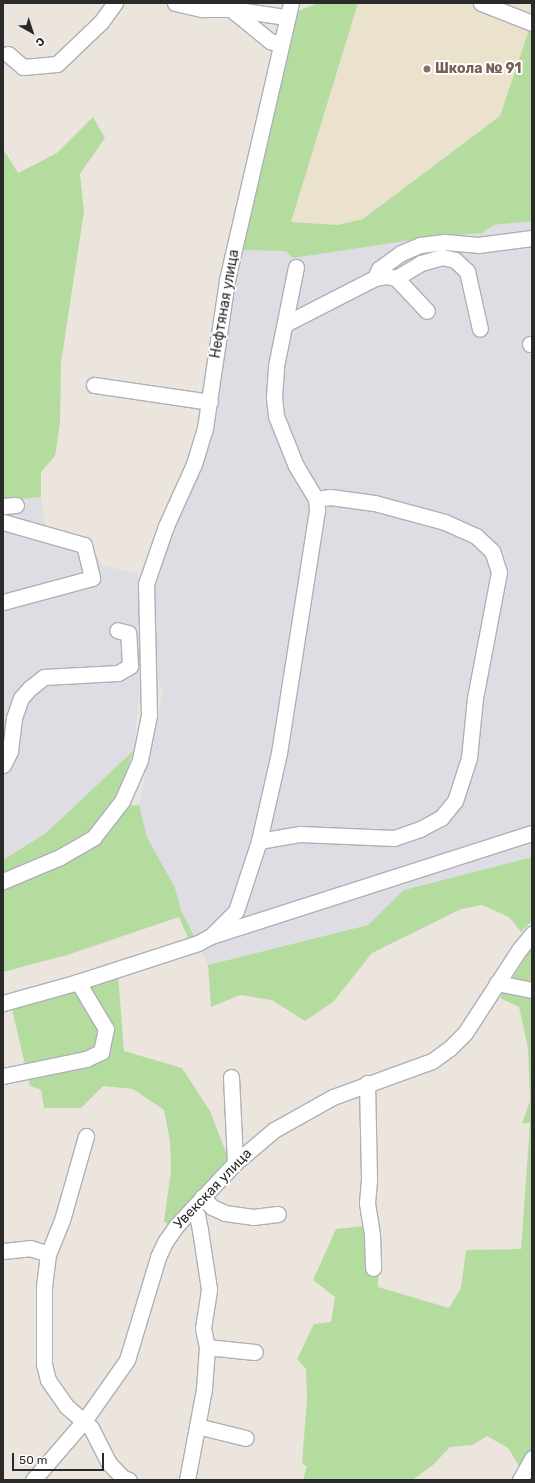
<!DOCTYPE html>
<meta charset="utf-8">
<style>
body{margin:0}
#map{position:relative;width:535px;height:1483px;overflow:hidden;background:#ebe5dd;font-family:Rubik,sans-serif}
div>[style]{position:absolute}
.industrial>*{inset:0;background:#dfdde4}
.education>*{inset:0;background:#ebe2ce}
.green>*{inset:0;background:#b4dc9f}
.roads{filter:drop-shadow(1px 0 #aeb0b9) drop-shadow(-1px 0 #aeb0b9) drop-shadow(0 1px #aeb0b9) drop-shadow(0 -1px #aeb0b9)}
.minor>*{height:15px;margin:-7.5px;padding:0 7.5px;transform-origin:7.5px;border-radius:7.5px;background:#fff}
.dots>*{width:11px;height:11px;translate:-50% -50%;box-sizing:border-box;border:2px solid #fff;border-radius:50%}
span{translate:-50% -50%;white-space:nowrap;text-align:center;line-height:1.15;-webkit-text-stroke:4px #fff;paint-order:stroke}
.education-label{font-size:14px;color:#785e54;font-weight:700}
.left{translate:0 -50%;text-align:left}
.street-label{font-size:14px;color:#2a2a2a}
.frame{position:absolute;inset:0;border:4px solid #2a2a2a;pointer-events:none}
.north{position:absolute;left:12px;top:12px;width:40px;height:40px;-webkit-text-stroke:3px #fff;paint-order:stroke;rotate:141deg;font-size:11px;font-weight:700;line-height:16px;text-align:center;color:#2a2a2a}
.north::after{content:'';display:block;margin:auto;width:14px;height:18px;background:#2a2a2a;clip-path:polygon(50% 0,100% 100%,50% 72%,0 100%)}
.scale{position:absolute;left:12px;top:1453px;width:92px;height:18px;box-sizing:border-box;border:2px solid #2a2a2a;border-top:0;padding-left:5px;font-size:12px;line-height:14px;white-space:nowrap;color:#2a2a2a;-webkit-text-stroke:3px #fff;paint-order:stroke}
</style>
<div id="map">
<div class="industrial">
<i style="clip-path:polygon(532px 221px,532px 857px,404px 890px,368px 925px,208px 965px,181px 910px,175px 888px,147px 837px,139px 805px,163px 692px,155px 672px,153px 595px,159px 562px,195px 473px,233px 274px,241px 250px,286px 251px,482px 233px,494px 225px)"></i>
<i style="clip-path:polygon(41px 497px,46px 529px,89px 537px,102px 566px,138px 573px,142px 661px,134px 750px,46px 833px,3px 860px,3px 501px)"></i>
</div>
<div class="education">
<i style="clip-path:polygon(358px 3px,532px 3px,532px 21px,500px 116px,363px 219px,337px 225px,291px 222px)"></i>
</div>
<div class="green">
<i style="clip-path:polygon(318px 3px,358px 3px,291px 222px,337px 225px,363px 219px,500px 116px,532px 21px,532px 221px,494px 225px,482px 233px,425px 238px,293px 258px,286px 251px,241px 250px,296px 12px)"></i>
<i style="clip-path:polygon(93px 117px,105px 138px,80px 174px,84px 211px,61px 363px,60px 422px,55px 456px,41px 472px,41px 497px,3px 501px,3px 149px,18px 173px,57px 153px)"></i>
<i style="clip-path:polygon(134px 750px,116px 799px,87px 833px,55px 852px,3px 873px,3px 860px,46px 833px)"></i>
<i style="clip-path:polygon(139px 805px,147px 837px,175px 888px,181px 910px,195px 938px,189px 940px,179px 917px,67px 955px,3px 972px,3px 890px,17px 881px,65px 864px,99px 841px,125px 806px)"></i>
<i style="clip-path:polygon(532px 857px,532px 921px,521px 932px,509px 917px,482px 905px,461px 909px,372px 953px,333px 1002px,305px 1021px,272px 1000px,240px 995px,211px 1007px,208px 965px,368px 925px,404px 890px)"></i>
<i style="clip-path:polygon(532px 947px,532px 1471px,521px 1469px,508px 1448px,487px 1436px,473px 1445px,450px 1447px,433px 1465px,412px 1480px,303px 1480px,307px 1466px,302px 1464px,307px 1398px,306px 1369px,297px 1359px,314px 1324px,331px 1322px,335px 1297px,313px 1280px,336px 1229px,364px 1226px,378px 1265px,378px 1287px,449px 1308px,461px 1288px,466px 1250px,521px 1249px,530px 1123px,522px 1123px,530px 1101px,528px 1048px,519px 1007px,500px 998px)"></i>
<i style="clip-path:polygon(118px 975px,124px 1051px,182px 1068px,210px 1111px,229px 1160px,169px 1225px,164px 1221px,171px 1171px,170px 1141px,164px 1110px,133px 1089px,103px 1086px,81px 1108px,44px 1108px,41px 1090px,30px 1086px,12px 1009px)"></i>
</div>
<div class="roads">
<div class="minor">
<i style="left:175px;top:3px;width:28px;rotate:13deg"></i>
<i style="left:202px;top:9px;width:29px"></i>
<i style="left:231px;top:9px;width:56px;rotate:8.3deg"></i>
<i style="left:481px;top:3px;width:55px;rotate:21.4deg"></i>
<i style="left:232px;top:10px;width:49px;rotate:39.2deg"></i>
<i style="left:270px;top:41px;width:9px;rotate:18deg"></i>
<i style="left:8px;top:54px;width:20px;rotate:41deg"></i>
<i style="left:23px;top:67px;width:34px;rotate:-5deg"></i>
<i style="left:57px;top:64px;width:61px;rotate:-43.7deg"></i>
<i style="left:101px;top:22px;width:24px;rotate:-54deg"></i>
<i style="left:375px;top:278px;width:10px;rotate:-66deg"></i>
<i style="left:379px;top:269px;width:27px;rotate:-36deg"></i>
<i style="left:401px;top:253px;width:21px;rotate:-23deg"></i>
<i style="left:420px;top:245px;width:25px;rotate:-7deg"></i>
<i style="left:445px;top:242px;width:33px;rotate:5deg"></i>
<i style="left:478px;top:245px;width:54px;rotate:-7.4deg"></i>
<i style="left:396px;top:278px;width:29px;rotate:-31deg"></i>
<i style="left:421px;top:263px;width:22px;rotate:-16deg"></i>
<i style="left:442px;top:257px;width:13px;rotate:13deg"></i>
<i style="left:455px;top:260px;width:16px;rotate:43deg"></i>
<i style="left:467px;top:271px;width:59px;rotate:77.4deg"></i>
<i style="left:285px;top:324px;width:101px;rotate:-27.1deg"></i>
<i style="left:375px;top:278px;width:11px;rotate:-10deg"></i>
<i style="left:386px;top:276px;width:10px;rotate:11deg"></i>
<i style="left:396px;top:278px;width:45px;rotate:46.8deg"></i>
<i style="left:530px;top:344px;width:2px"></i>
<i style="left:94px;top:385px;width:117px;rotate:8.3deg"></i>
<i style="left:3px;top:506px;width:13px;rotate:-4deg"></i>
<i style="left:3px;top:522px;width:84px;rotate:15.9deg"></i>
<i style="left:84px;top:545px;width:34px;rotate:76deg"></i>
<i style="left:92px;top:578px;width:92px;rotate:164.9deg"></i>
<i style="left:3px;top:765px;width:16px;rotate:-63deg"></i>
<i style="left:10px;top:751px;width:33px;rotate:-83deg"></i>
<i style="left:14px;top:718px;width:21px;rotate:-71deg"></i>
<i style="left:21px;top:698px;width:13px;rotate:-48deg"></i>
<i style="left:30px;top:688px;width:18px;rotate:-38deg"></i>
<i style="left:44px;top:677px;width:74px;rotate:-3.1deg"></i>
<i style="left:118px;top:673px;width:14px;rotate:-30deg"></i>
<i style="left:130px;top:666px;width:33px;rotate:-93deg"></i>
<i style="left:128px;top:633px;width:11px;rotate:-165deg"></i>
<i style="left:259px;top:841px;width:42px;rotate:-9.7deg"></i>
<i style="left:300px;top:834px;width:94px;rotate:2.4deg"></i>
<i style="left:394px;top:838px;width:28px;rotate:-19deg"></i>
<i style="left:420px;top:829px;width:24px;rotate:-28deg"></i>
<i style="left:441px;top:818px;width:22px;rotate:-51deg"></i>
<i style="left:455px;top:801px;width:45px;rotate:-72deg"></i>
<i style="left:469px;top:758px;width:60px;rotate:-84.3deg"></i>
<i style="left:475px;top:698px;width:128px;rotate:-79.2deg"></i>
<i style="left:499px;top:572px;width:22px;rotate:-108deg"></i>
<i style="left:492px;top:551px;width:22px;rotate:-137deg"></i>
<i style="left:476px;top:536px;width:34px;rotate:-156deg"></i>
<i style="left:445px;top:522px;width:73px;rotate:-165deg"></i>
<i style="left:374px;top:503px;width:44px;rotate:-172.2deg"></i>
<i style="left:330px;top:497px;width:14px;rotate:172deg"></i>
<i style="left:3px;top:881px;width:62px;rotate:-22.8deg"></i>
<i style="left:60px;top:857px;width:39px;rotate:-30deg"></i>
<i style="left:94px;top:837px;width:46px;rotate:-52.1deg"></i>
<i style="left:122px;top:801px;width:45px;rotate:-66.3deg"></i>
<i style="left:140px;top:760px;width:46px;rotate:-78.7deg"></i>
<i style="left:149px;top:715px;width:131px;rotate:-91.3deg"></i>
<i style="left:146px;top:584px;width:61px;rotate:-71deg"></i>
<i style="left:166px;top:526px;width:68px;rotate:-65.7deg"></i>
<i style="left:194px;top:464px;width:38px;rotate:-73deg"></i>
<i style="left:205px;top:428px;width:150px;rotate:-81.5deg"></i>
<i style="left:227px;top:280px;width:284px;rotate:-77deg"></i>
<i style="left:214px;top:935px;width:334px;rotate:-17.8deg"></i>
<i style="left:497px;top:983px;width:36px;rotate:11deg"></i>
<i style="left:3px;top:1003px;width:78px;rotate:-15.6deg"></i>
<i style="left:78px;top:982px;width:126px;rotate:-18deg"></i>
<i style="left:198px;top:943px;width:15px;rotate:-28deg"></i>
<i style="left:211px;top:936px;width:35px;rotate:-45deg"></i>
<i style="left:236px;top:911px;width:74px;rotate:-71.8deg"></i>
<i style="left:259px;top:841px;width:90px;rotate:-77.2deg"></i>
<i style="left:279px;top:753px;width:246px;rotate:-81.1deg"></i>
<i style="left:317px;top:510px;width:11px;rotate:-95deg"></i>
<i style="left:316px;top:499px;width:39px;rotate:-121deg"></i>
<i style="left:296px;top:466px;width:54px;rotate:-111.8deg"></i>
<i style="left:276px;top:416px;width:19px;rotate:-96deg"></i>
<i style="left:274px;top:397px;width:31px;rotate:-86deg"></i>
<i style="left:276px;top:366px;width:101px;rotate:-78.6deg"></i>
<i style="left:3px;top:1076px;width:85px;rotate:-11.6deg"></i>
<i style="left:86px;top:1059px;width:17px;rotate:-25deg"></i>
<i style="left:101px;top:1052px;width:24px;rotate:-78deg"></i>
<i style="left:106px;top:1029px;width:55px;rotate:-120.8deg"></i>
<i style="left:231px;top:1077px;width:86px;rotate:87.3deg"></i>
<i style="left:367px;top:1083px;width:97px;rotate:88.8deg"></i>
<i style="left:369px;top:1180px;width:23px;rotate:95deg"></i>
<i style="left:367px;top:1203px;width:32px;rotate:81deg"></i>
<i style="left:372px;top:1235px;width:33px;rotate:88deg"></i>
<i style="left:86px;top:1136px;width:87px;rotate:105.9deg"></i>
<i style="left:62px;top:1220px;width:37px;rotate:112deg"></i>
<i style="left:48px;top:1254px;width:33px;rotate:97deg"></i>
<i style="left:44px;top:1287px;width:77px;rotate:90deg"></i>
<i style="left:44px;top:1364px;width:16px;rotate:76deg"></i>
<i style="left:48px;top:1380px;width:32px;rotate:55deg"></i>
<i style="left:66px;top:1406px;width:33px;rotate:41deg"></i>
<i style="left:91px;top:1428px;width:38px;rotate:63deg"></i>
<i style="left:108px;top:1462px;width:22px;rotate:47deg"></i>
<i style="left:123px;top:1478px;width:6px;rotate:18deg"></i>
<i style="left:202px;top:1197px;width:14px;rotate:45deg"></i>
<i style="left:212px;top:1207px;width:14px;rotate:25deg"></i>
<i style="left:225px;top:1213px;width:28px;rotate:8deg"></i>
<i style="left:253px;top:1217px;width:25px;rotate:-7deg"></i>
<i style="left:3px;top:1251px;width:27px;rotate:-6deg"></i>
<i style="left:30px;top:1248px;width:19px;rotate:18deg"></i>
<i style="left:207px;top:1347px;width:48px;rotate:5.9deg"></i>
<i style="left:197px;top:1426px;width:50px;rotate:13.8deg"></i>
<i style="left:33px;top:1480px;width:78px;rotate:-49.2deg"></i>
<i style="left:84px;top:1421px;width:75px;rotate:-54.8deg"></i>
<i style="left:127px;top:1360px;width:108px;rotate:-73.2deg"></i>
<i style="left:158px;top:1257px;width:17px;rotate:-65deg"></i>
<i style="left:165px;top:1242px;width:21px;rotate:-55deg"></i>
<i style="left:177px;top:1225px;width:85px;rotate:-46.9deg"></i>
<i style="left:235px;top:1163px;width:51px;rotate:-40.2deg"></i>
<i style="left:274px;top:1130px;width:68px;rotate:-29.2deg"></i>
<i style="left:333px;top:1097px;width:105px;rotate:-20deg"></i>
<i style="left:432px;top:1061px;width:22px;rotate:-36deg"></i>
<i style="left:450px;top:1048px;width:21px;rotate:-45deg"></i>
<i style="left:465px;top:1033px;width:99px;rotate:-57deg"></i>
<i style="left:519px;top:950px;width:21px;rotate:-51deg"></i>
<i style="left:187px;top:1480px;width:93px;rotate:-79.4deg"></i>
<i style="left:204px;top:1389px;width:42px;rotate:-85.9deg"></i>
<i style="left:207px;top:1347px;width:19px;rotate:-102deg"></i>
<i style="left:203px;top:1328px;width:39px;rotate:-81deg"></i>
<i style="left:209px;top:1289px;width:60px;rotate:-98.7deg"></i>
<i style="left:200px;top:1230px;width:15px;rotate:-101deg"></i>
<i style="left:197px;top:1215px;width:8px;rotate:-130deg"></i>
<i style="left:520px;top:1480px;width:25px;rotate:-61deg"></i>
</div>
</div>
<div class="dots">
<i style="left:427px;top:69px;background:#8d6e63"></i>
</div>
<div class="education-label">
<span class="left" style="left:435px;top:69px">Школа № 91</span>
</div>
<div class="street-label">
<span style="left:225px;top:304px;rotate:-80deg">Нефтяная улица</span>
<span style="left:213px;top:1189px;rotate:-46deg">Увекская улица</span>
</div>
<div class="frame"></div>
<div class="north">С</div>
<div class="scale">50 m</div>
</div>
